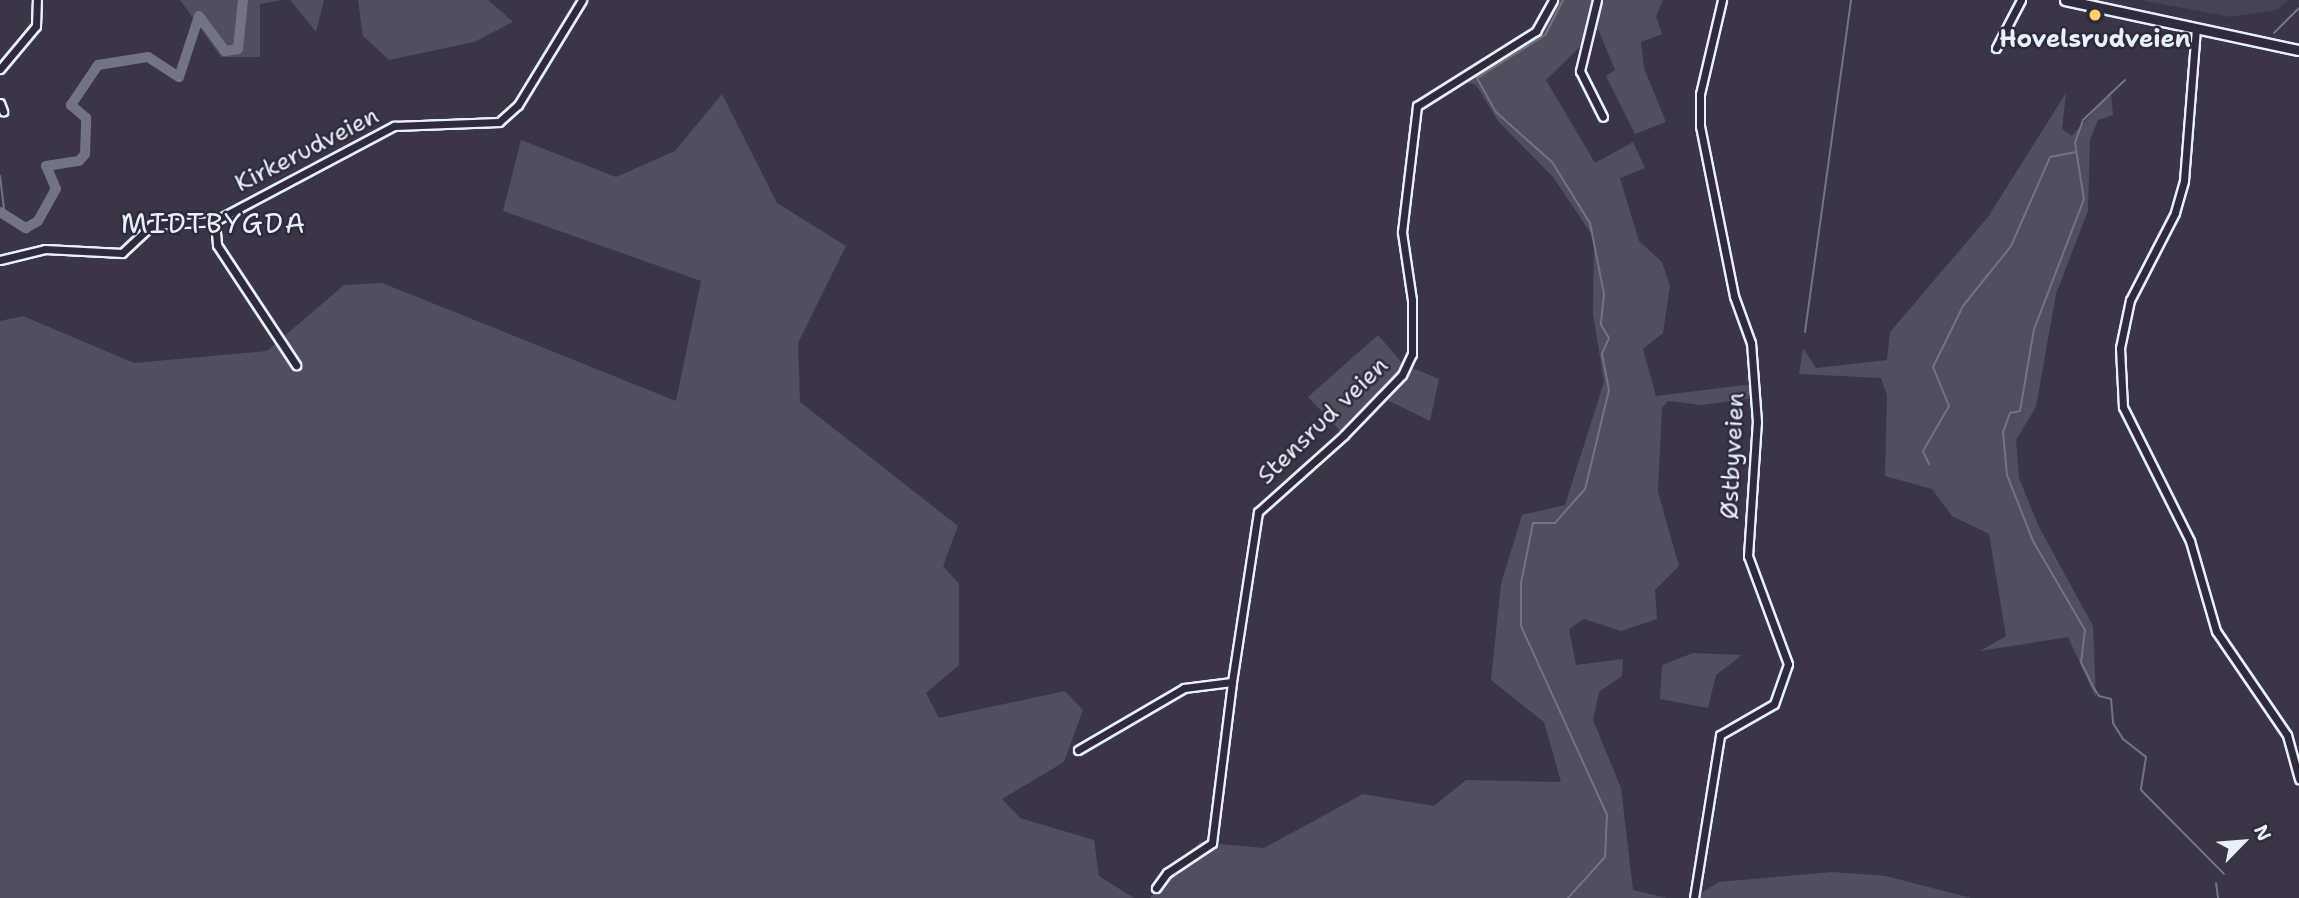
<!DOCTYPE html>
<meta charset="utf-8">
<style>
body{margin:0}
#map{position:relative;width:2299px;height:898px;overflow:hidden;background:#3a3648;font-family:"Shantell Sans",sans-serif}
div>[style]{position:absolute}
.built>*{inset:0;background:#464354}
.green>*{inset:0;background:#504e5f}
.stream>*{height:2px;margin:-1px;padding:0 1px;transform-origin:1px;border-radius:1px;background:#737482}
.river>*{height:10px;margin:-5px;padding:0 5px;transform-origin:5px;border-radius:5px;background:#737482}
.roads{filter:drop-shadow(2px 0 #e8f1f8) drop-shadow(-2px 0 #e8f1f8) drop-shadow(0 2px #e8f1f8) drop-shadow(0 -2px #e8f1f8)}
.minor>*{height:7px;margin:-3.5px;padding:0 3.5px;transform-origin:3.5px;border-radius:3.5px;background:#2f2a3d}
.major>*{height:9px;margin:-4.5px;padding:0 4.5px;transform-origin:4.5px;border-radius:4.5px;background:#2f2a3d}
.dots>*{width:19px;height:19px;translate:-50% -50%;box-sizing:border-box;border:4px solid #2f2a3d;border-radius:50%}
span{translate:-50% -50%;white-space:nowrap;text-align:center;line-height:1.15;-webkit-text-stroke:5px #2f2a3d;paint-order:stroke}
.poi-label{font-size:24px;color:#e8f1f8;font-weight:700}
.street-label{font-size:24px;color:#e8f1f8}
.quarter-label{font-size:28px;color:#e8f1f8;letter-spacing:2px}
.north{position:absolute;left:2208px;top:807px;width:70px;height:70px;-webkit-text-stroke:5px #2f2a3d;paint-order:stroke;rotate:65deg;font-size:19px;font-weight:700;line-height:28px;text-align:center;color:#e8f1f8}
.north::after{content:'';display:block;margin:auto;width:24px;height:32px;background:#e8f1f8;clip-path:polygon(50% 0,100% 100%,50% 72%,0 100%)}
</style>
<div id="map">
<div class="built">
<i style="clip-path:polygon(2139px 0,2288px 0,2277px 10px,2231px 17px)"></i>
</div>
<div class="green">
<i style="clip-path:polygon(180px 0,282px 0,260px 4px,260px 57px,221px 57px)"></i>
<i style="clip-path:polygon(290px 0,324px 0,316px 32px)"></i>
<i style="clip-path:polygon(358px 0,488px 0,513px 22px,474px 42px,389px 60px,363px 36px)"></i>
<i style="clip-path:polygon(1559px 0,1663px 0,1656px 16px,1662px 34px,1641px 42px,1644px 68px,1666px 122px,1635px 134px,1606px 76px,1615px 70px,1598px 29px,1546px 80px,1595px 163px,1633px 142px,1645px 168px,1620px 178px,1639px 241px,1662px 262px,1670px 286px,1663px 333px,1643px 349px,1656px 396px,1753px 384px,1754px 398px,1702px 405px,1668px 401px,1662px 408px,1658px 492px,1679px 566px,1655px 590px,1657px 619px,1621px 631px,1584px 619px,1569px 629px,1576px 665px,1623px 659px,1622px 676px,1599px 692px,1593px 720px,1621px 788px,1633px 890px,1667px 898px,1150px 898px,1200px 842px,1264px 848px,1363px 794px,1434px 806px,1466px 780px,1561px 782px,1544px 722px,1491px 680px,1501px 584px,1522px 515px,1565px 505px,1604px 382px,1593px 314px,1594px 238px,1553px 177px,1498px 121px,1476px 85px,1465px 81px,1529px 43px)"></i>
<i style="clip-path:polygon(2111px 91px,2113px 115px,2098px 120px,2090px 140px,2088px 211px,2056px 294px,2036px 407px,2016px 440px,2019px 478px,2039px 527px,2093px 626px,2096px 698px,2068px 637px,1980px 651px,2006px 636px,1989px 534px,1952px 516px,1932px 489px,1885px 476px,1887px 395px,1881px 378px,1799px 374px,1803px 348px,1816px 368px,1887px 360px,1890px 332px,1988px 217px,2066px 93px,2062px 129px,2072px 136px)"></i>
<i style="clip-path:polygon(722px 94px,777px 203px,846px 246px,798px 343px,800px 402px,958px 526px,943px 566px,959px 584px,959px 665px,926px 693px,939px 718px,1065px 691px,1083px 710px,1064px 762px,1002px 799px,1020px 818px,1094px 840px,1099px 876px,1134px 898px,0 898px,0 321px,23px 316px,134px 363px,267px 351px,344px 285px,382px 283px,676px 401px,701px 281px,503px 211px,521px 140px,616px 177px,675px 151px)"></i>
<i style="clip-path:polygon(1378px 335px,1403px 364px,1439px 379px,1430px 421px,1381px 397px,1344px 435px,1308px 397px)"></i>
<i style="clip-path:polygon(1693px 653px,1742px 655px,1716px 675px,1708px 708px,1660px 699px,1662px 665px)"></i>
<i style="clip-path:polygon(1832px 872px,1886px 876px,1971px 898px,1693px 898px,1719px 882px)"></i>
</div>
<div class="stream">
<i style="left:1563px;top:0;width:39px;rotate:117deg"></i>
<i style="left:1545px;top:35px;width:80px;rotate:147.7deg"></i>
<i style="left:1477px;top:78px;width:39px;rotate:61deg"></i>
<i style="left:1496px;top:112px;width:75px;rotate:41.8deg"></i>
<i style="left:1552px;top:162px;width:72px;rotate:58.1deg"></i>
<i style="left:1590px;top:223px;width:72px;rotate:78.8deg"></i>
<i style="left:1604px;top:294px;width:31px;rotate:96deg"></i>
<i style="left:1601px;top:325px;width:15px;rotate:58deg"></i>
<i style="left:1609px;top:338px;width:17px;rotate:114deg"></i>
<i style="left:1602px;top:354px;width:37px;rotate:79deg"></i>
<i style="left:1609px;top:390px;width:102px;rotate:103.6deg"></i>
<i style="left:1585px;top:489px;width:45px;rotate:131.4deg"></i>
<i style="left:1555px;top:523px;width:22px;rotate:180deg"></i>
<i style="left:1533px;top:523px;width:61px;rotate:101.3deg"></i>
<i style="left:1521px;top:583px;width:43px;rotate:90deg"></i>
<i style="left:1521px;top:626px;width:208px;rotate:65.5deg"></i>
<i style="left:1607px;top:815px;width:42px;rotate:92.7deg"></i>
<i style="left:1605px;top:857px;width:55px;rotate:132.1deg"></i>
<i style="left:2274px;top:33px;width:35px;rotate:-45deg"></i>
<i style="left:2125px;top:80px;width:58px;rotate:136.4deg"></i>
<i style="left:2083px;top:120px;width:24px;rotate:109deg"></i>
<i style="left:2075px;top:143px;width:57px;rotate:80.9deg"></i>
<i style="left:2084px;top:199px;width:139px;rotate:111deg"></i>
<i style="left:2034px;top:329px;width:83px;rotate:99.7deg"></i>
<i style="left:2020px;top:411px;width:10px;rotate:169deg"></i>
<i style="left:2010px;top:413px;width:20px;rotate:110deg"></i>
<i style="left:2003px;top:432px;width:43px;rotate:84.7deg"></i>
<i style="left:2007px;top:475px;width:71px;rotate:68.5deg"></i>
<i style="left:2033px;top:541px;width:103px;rotate:59.7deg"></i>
<i style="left:2085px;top:630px;width:32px;rotate:97deg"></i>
<i style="left:2081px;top:662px;width:25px;rotate:64deg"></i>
<i style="left:2092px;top:685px;width:13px;rotate:58deg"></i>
<i style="left:2099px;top:696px;width:12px;rotate:14deg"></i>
<i style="left:2111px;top:699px;width:24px;rotate:85deg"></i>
<i style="left:2113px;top:723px;width:19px;rotate:58deg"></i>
<i style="left:2123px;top:739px;width:29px;rotate:38deg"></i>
<i style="left:2146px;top:757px;width:33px;rotate:99deg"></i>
<i style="left:2141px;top:790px;width:118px;rotate:45.3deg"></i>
<i style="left:0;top:176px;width:41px;rotate:83deg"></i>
<i style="left:1805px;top:332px;width:335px;rotate:-82.1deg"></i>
<i style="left:1929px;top:464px;width:14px;rotate:-115deg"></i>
<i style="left:1923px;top:451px;width:52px;rotate:-60deg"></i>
<i style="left:1949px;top:406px;width:42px;rotate:-112.3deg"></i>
<i style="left:1933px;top:367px;width:68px;rotate:-63.8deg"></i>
<i style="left:1963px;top:306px;width:77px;rotate:-51.3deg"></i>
<i style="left:2011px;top:246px;width:97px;rotate:-66.3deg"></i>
<i style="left:2050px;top:157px;width:25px;rotate:-11deg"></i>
<i style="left:2216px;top:883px;width:15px;rotate:82deg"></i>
</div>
<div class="river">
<i style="left:0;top:212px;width:31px;rotate:32deg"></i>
<i style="left:26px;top:228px;width:14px;rotate:-30deg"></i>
<i style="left:38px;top:221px;width:37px;rotate:-61deg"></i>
<i style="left:56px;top:189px;width:25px;rotate:-113deg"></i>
<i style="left:46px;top:166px;width:33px;rotate:-9deg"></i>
<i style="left:79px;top:161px;width:9px;rotate:-49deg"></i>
<i style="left:85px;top:154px;width:36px;rotate:-88deg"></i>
<i style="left:86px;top:118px;width:20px;rotate:-139deg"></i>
<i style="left:71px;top:105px;width:48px;rotate:-56deg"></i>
<i style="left:98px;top:65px;width:51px;rotate:-9.1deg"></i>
<i style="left:148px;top:57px;width:37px;rotate:33deg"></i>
<i style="left:179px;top:77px;width:64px;rotate:-71.8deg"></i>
<i style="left:199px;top:16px;width:44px;rotate:53.4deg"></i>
<i style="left:225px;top:51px;width:13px;rotate:-9deg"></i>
<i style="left:238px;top:49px;width:49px;rotate:-84.2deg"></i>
</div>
<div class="roads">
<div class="minor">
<i style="left:1597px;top:0;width:73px;rotate:103.5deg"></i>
<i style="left:1580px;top:71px;width:51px;rotate:63.4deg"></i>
<i style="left:2196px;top:28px;width:153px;rotate:94.5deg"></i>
<i style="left:2184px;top:181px;width:33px;rotate:106deg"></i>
<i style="left:2175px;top:213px;width:98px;rotate:117.3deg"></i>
<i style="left:2130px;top:300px;width:49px;rotate:101.8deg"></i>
<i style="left:2120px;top:348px;width:59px;rotate:87.1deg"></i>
<i style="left:2123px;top:407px;width:150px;rotate:63.4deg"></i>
<i style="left:2190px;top:541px;width:94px;rotate:73.9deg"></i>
<i style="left:2216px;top:631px;width:126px;rotate:55.7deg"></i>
<i style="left:2287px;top:735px;width:46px;rotate:74.7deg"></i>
<i style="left:1996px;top:48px;width:54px;rotate:-62.5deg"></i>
<i style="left:0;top:69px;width:56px;rotate:-50.1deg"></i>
<i style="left:36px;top:26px;width:26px;rotate:-88deg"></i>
<i style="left:0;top:103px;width:9px;rotate:69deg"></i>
<i style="left:215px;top:221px;width:24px;rotate:85deg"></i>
<i style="left:217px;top:245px;width:144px;rotate:56.6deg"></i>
<i style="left:0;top:260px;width:46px;rotate:-13.7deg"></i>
<i style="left:45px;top:249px;width:77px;rotate:3deg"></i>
<i style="left:122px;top:253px;width:41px;rotate:-43deg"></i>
<i style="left:152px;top:225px;width:63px;rotate:-3.6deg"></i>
<i style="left:215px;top:221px;width:203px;rotate:-28deg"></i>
<i style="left:394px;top:126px;width:105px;rotate:-2.2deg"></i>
<i style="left:499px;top:122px;width:25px;rotate:-42deg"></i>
<i style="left:518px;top:105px;width:123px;rotate:-58.6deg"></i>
<i style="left:1078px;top:750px;width:123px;rotate:-30.3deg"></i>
<i style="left:1184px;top:688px;width:48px;rotate:-7.1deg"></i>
<i style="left:1232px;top:682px;width:172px;rotate:-81.3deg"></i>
<i style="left:1258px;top:512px;width:115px;rotate:-41.8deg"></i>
<i style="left:1344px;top:435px;width:83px;rotate:-46deg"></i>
<i style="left:1402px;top:375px;width:23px;rotate:-65deg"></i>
<i style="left:1412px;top:354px;width:54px;rotate:-90deg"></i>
<i style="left:1412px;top:300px;width:69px;rotate:-98.4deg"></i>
<i style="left:1402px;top:232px;width:127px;rotate:-83.2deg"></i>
<i style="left:1417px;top:106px;width:141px;rotate:-32.2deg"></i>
<i style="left:1536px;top:31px;width:35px;rotate:-61deg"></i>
<i style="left:1156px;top:888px;width:19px;rotate:-54deg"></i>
<i style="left:1167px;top:873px;width:54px;rotate:-33.7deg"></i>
<i style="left:1212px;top:843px;width:162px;rotate:-82.9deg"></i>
<i style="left:1694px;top:898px;width:165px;rotate:-80.9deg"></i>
<i style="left:1720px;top:735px;width:62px;rotate:-29.9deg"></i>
<i style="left:1774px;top:704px;width:42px;rotate:-70.7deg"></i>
<i style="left:1788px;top:664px;width:115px;rotate:-110.3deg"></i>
<i style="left:1748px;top:556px;width:134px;rotate:-86.2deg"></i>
<i style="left:1757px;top:422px;width:79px;rotate:-94.3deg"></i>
<i style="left:1751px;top:343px;width:50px;rotate:-109.9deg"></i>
<i style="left:1734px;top:296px;width:173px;rotate:-101.3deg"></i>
<i style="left:1700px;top:126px;width:32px;rotate:-90deg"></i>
<i style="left:1700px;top:94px;width:97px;rotate:-76.8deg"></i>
</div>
<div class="major">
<i style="left:2065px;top:0;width:239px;rotate:12.1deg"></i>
</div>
</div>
<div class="dots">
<i style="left:2095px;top:15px;background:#ffd166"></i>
</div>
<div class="poi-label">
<span style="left:2095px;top:40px">Hovelsrudveien</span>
</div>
<div class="street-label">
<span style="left:307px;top:150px;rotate:-27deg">Kirkerudveien</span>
<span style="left:1323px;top:421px;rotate:-44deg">Stensrud veien</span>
<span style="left:1733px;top:456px;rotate:-87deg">Østbyveien</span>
</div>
<div class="quarter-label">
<span style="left:214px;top:223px">MIDTBYGDA</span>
</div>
<div class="north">N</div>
</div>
